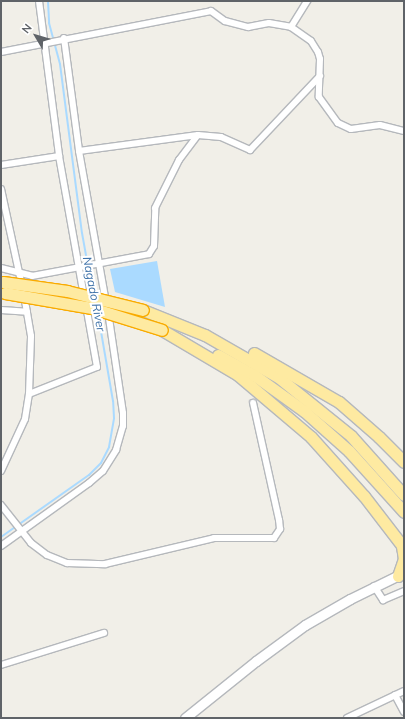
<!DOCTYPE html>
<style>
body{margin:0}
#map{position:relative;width:405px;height:719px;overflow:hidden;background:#f1efe8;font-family:Mulish,sans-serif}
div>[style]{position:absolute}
.water>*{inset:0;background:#aadaff}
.pier>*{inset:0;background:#f1efe8}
.stream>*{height:2px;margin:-1px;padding:0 1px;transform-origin:1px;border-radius:1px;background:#aadaff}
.roads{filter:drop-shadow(1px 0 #b5b8bc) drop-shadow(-1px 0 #b5b8bc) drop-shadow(0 1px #b5b8bc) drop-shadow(0 -1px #b5b8bc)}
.minor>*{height:6px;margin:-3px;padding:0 3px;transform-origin:3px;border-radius:3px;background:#fff}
.secondary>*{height:9px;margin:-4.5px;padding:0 4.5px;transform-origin:4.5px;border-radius:4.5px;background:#fff}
.trunk>*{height:11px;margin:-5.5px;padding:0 5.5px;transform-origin:5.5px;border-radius:5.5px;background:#feeaa1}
.bridges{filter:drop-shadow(1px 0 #f9ab00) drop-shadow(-1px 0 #f9ab00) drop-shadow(0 1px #f9ab00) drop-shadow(0 -1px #f9ab00)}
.trunk-bridge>*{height:11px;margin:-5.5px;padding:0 5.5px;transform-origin:5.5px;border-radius:5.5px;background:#feeaa1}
span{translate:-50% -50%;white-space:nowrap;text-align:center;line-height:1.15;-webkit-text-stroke:4px #fff;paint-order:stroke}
.water-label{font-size:12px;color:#4174aa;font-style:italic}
.frame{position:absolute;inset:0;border:2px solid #5f6368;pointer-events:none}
.north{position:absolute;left:16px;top:16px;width:40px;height:40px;-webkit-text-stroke:3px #fff;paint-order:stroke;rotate:308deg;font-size:11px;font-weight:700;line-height:16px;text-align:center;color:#5f6368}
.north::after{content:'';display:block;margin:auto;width:14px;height:18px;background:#5f6368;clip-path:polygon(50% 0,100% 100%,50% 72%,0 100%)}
</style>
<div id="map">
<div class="water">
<i style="clip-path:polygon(157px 261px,165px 307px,115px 292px,110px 269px)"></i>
</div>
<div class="pier">
<i style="clip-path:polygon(113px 292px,152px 304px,166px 309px,164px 309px)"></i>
</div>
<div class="stream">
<i style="left:48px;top:1px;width:22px;rotate:87deg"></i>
<i style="left:49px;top:23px;width:42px;rotate:75deg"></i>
<i style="left:60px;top:64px;width:170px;rotate:82.6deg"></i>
<i style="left:82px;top:233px;width:62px;rotate:79.8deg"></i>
<i style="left:1px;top:537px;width:108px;rotate:-35.2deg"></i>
<i style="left:89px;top:475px;width:17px;rotate:-45deg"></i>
<i style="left:101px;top:463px;width:18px;rotate:-63deg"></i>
<i style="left:109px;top:447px;width:29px;rotate:-80deg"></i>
<i style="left:114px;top:418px;width:17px;rotate:-93deg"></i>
<i style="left:113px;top:401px;width:88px;rotate:-99.8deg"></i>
</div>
<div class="roads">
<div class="minor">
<i style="left:39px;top:1px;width:156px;rotate:82.6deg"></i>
<i style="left:59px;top:156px;width:142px;rotate:79.9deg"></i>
<i style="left:291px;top:27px;width:31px;rotate:-58deg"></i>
<i style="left:64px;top:38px;width:114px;rotate:82.4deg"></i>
<i style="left:79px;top:151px;width:154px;rotate:79.9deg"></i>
<i style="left:1px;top:52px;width:214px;rotate:-11deg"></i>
<i style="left:211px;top:11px;width:17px;rotate:36deg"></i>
<i style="left:225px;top:21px;width:24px;rotate:15deg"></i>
<i style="left:248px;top:27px;width:21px;rotate:-11deg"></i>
<i style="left:269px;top:23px;width:22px;rotate:10deg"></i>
<i style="left:291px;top:27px;width:24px;rotate:35deg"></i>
<i style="left:311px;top:41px;width:13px;rotate:58deg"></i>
<i style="left:318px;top:52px;width:7px;rotate:74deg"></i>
<i style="left:320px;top:59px;width:38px;rotate:92deg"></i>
<i style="left:319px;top:97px;width:32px;rotate:54deg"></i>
<i style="left:338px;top:123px;width:14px;rotate:25deg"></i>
<i style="left:351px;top:129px;width:29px;rotate:-8deg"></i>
<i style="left:380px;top:125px;width:25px;rotate:14deg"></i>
<i style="left:79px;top:151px;width:120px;rotate:-7.7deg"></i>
<i style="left:198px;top:135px;width:23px;rotate:5deg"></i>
<i style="left:221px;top:137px;width:32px;rotate:24deg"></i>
<i style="left:250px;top:150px;width:102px;rotate:-46.6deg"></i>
<i style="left:1px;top:165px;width:59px;rotate:-8.8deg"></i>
<i style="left:1px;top:189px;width:99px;rotate:77.8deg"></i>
<i style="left:1px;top:268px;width:32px;rotate:14deg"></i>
<i style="left:32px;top:276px;width:119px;rotate:-10.6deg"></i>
<i style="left:149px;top:254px;width:9px;rotate:-58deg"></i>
<i style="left:154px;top:246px;width:38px;rotate:-88deg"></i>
<i style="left:155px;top:208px;width:54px;rotate:-63.4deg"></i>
<i style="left:179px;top:160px;width:31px;rotate:-53deg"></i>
<i style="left:1px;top:310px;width:26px;rotate:4deg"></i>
<i style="left:29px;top:394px;width:73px;rotate:-21.7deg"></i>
<i style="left:97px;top:367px;width:63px;rotate:-100.1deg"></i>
<i style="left:1px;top:471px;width:57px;rotate:-65.2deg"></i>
<i style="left:25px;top:419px;width:25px;rotate:-81deg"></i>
<i style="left:29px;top:394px;width:58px;rotate:-88deg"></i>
<i style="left:31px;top:336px;width:42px;rotate:-99.7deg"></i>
<i style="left:1px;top:505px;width:48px;rotate:51.7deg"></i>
<i style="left:31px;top:543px;width:20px;rotate:37deg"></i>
<i style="left:47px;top:555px;width:22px;rotate:22deg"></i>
<i style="left:67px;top:563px;width:38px;rotate:2deg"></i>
<i style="left:105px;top:564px;width:112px;rotate:-13.4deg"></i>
<i style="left:214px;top:538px;width:60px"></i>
<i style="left:274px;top:538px;width:11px;rotate:-56deg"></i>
<i style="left:280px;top:529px;width:9px;rotate:-96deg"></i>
<i style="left:279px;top:520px;width:120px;rotate:-102.5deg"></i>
<i style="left:1px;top:546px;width:108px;rotate:-35.6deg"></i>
<i style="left:89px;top:483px;width:18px;rotate:-41deg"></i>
<i style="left:103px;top:471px;width:25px;rotate:-58deg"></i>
<i style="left:116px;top:450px;width:25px;rotate:-74deg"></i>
<i style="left:123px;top:426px;width:13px;rotate:-90deg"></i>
<i style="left:123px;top:413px;width:102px;rotate:-98.4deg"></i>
<i style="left:374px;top:586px;width:17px;rotate:57deg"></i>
<i style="left:383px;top:600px;width:23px;rotate:-23deg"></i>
<i style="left:1px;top:665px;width:108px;rotate:-17.3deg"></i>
<i style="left:395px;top:695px;width:19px;rotate:62deg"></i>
<i style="left:347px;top:718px;width:63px;rotate:-25.3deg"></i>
</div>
<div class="secondary">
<i style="left:185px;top:718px;width:91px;rotate:-38.8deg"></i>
<i style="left:256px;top:661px;width:61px;rotate:-36.3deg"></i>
<i style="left:305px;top:625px;width:52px;rotate:-30deg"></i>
<i style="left:350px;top:599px;width:59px;rotate:-26.1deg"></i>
</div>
<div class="trunk">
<i style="left:143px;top:310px;width:67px;rotate:22deg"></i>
<i style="left:205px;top:335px;width:84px;rotate:29.9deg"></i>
<i style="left:278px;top:377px;width:94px;rotate:38.9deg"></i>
<i style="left:351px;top:436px;width:79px;rotate:48.1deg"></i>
<i style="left:162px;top:330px;width:88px;rotate:30.6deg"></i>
<i style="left:238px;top:375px;width:96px;rotate:40.3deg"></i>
<i style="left:311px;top:437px;width:79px;rotate:48.1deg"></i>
<i style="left:364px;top:496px;width:66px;rotate:52.4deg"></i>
<i style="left:254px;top:353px;width:98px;rotate:30deg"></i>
<i style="left:339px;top:402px;width:53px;rotate:41.2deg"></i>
<i style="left:379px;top:437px;width:35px;rotate:45deg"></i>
<i style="left:218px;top:355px;width:41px;rotate:29.1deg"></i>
<i style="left:254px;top:375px;width:62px;rotate:35.8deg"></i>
<i style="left:304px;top:411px;width:60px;rotate:41.6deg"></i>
<i style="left:349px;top:451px;width:82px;rotate:48deg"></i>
<i style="left:398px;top:576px;width:18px;rotate:-71deg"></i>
<i style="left:404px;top:559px;width:12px;rotate:-99deg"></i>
</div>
</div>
<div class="bridges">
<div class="trunk-bridge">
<i style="left:3px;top:282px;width:65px;rotate:8deg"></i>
<i style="left:67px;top:291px;width:78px;rotate:14deg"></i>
<i style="left:5px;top:293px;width:88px;rotate:9.8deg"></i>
<i style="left:92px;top:308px;width:73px;rotate:17.4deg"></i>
</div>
</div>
<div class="water-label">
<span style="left:94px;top:294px;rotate:79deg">Nagado River</span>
</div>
<div class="frame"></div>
<div class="north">N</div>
</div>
